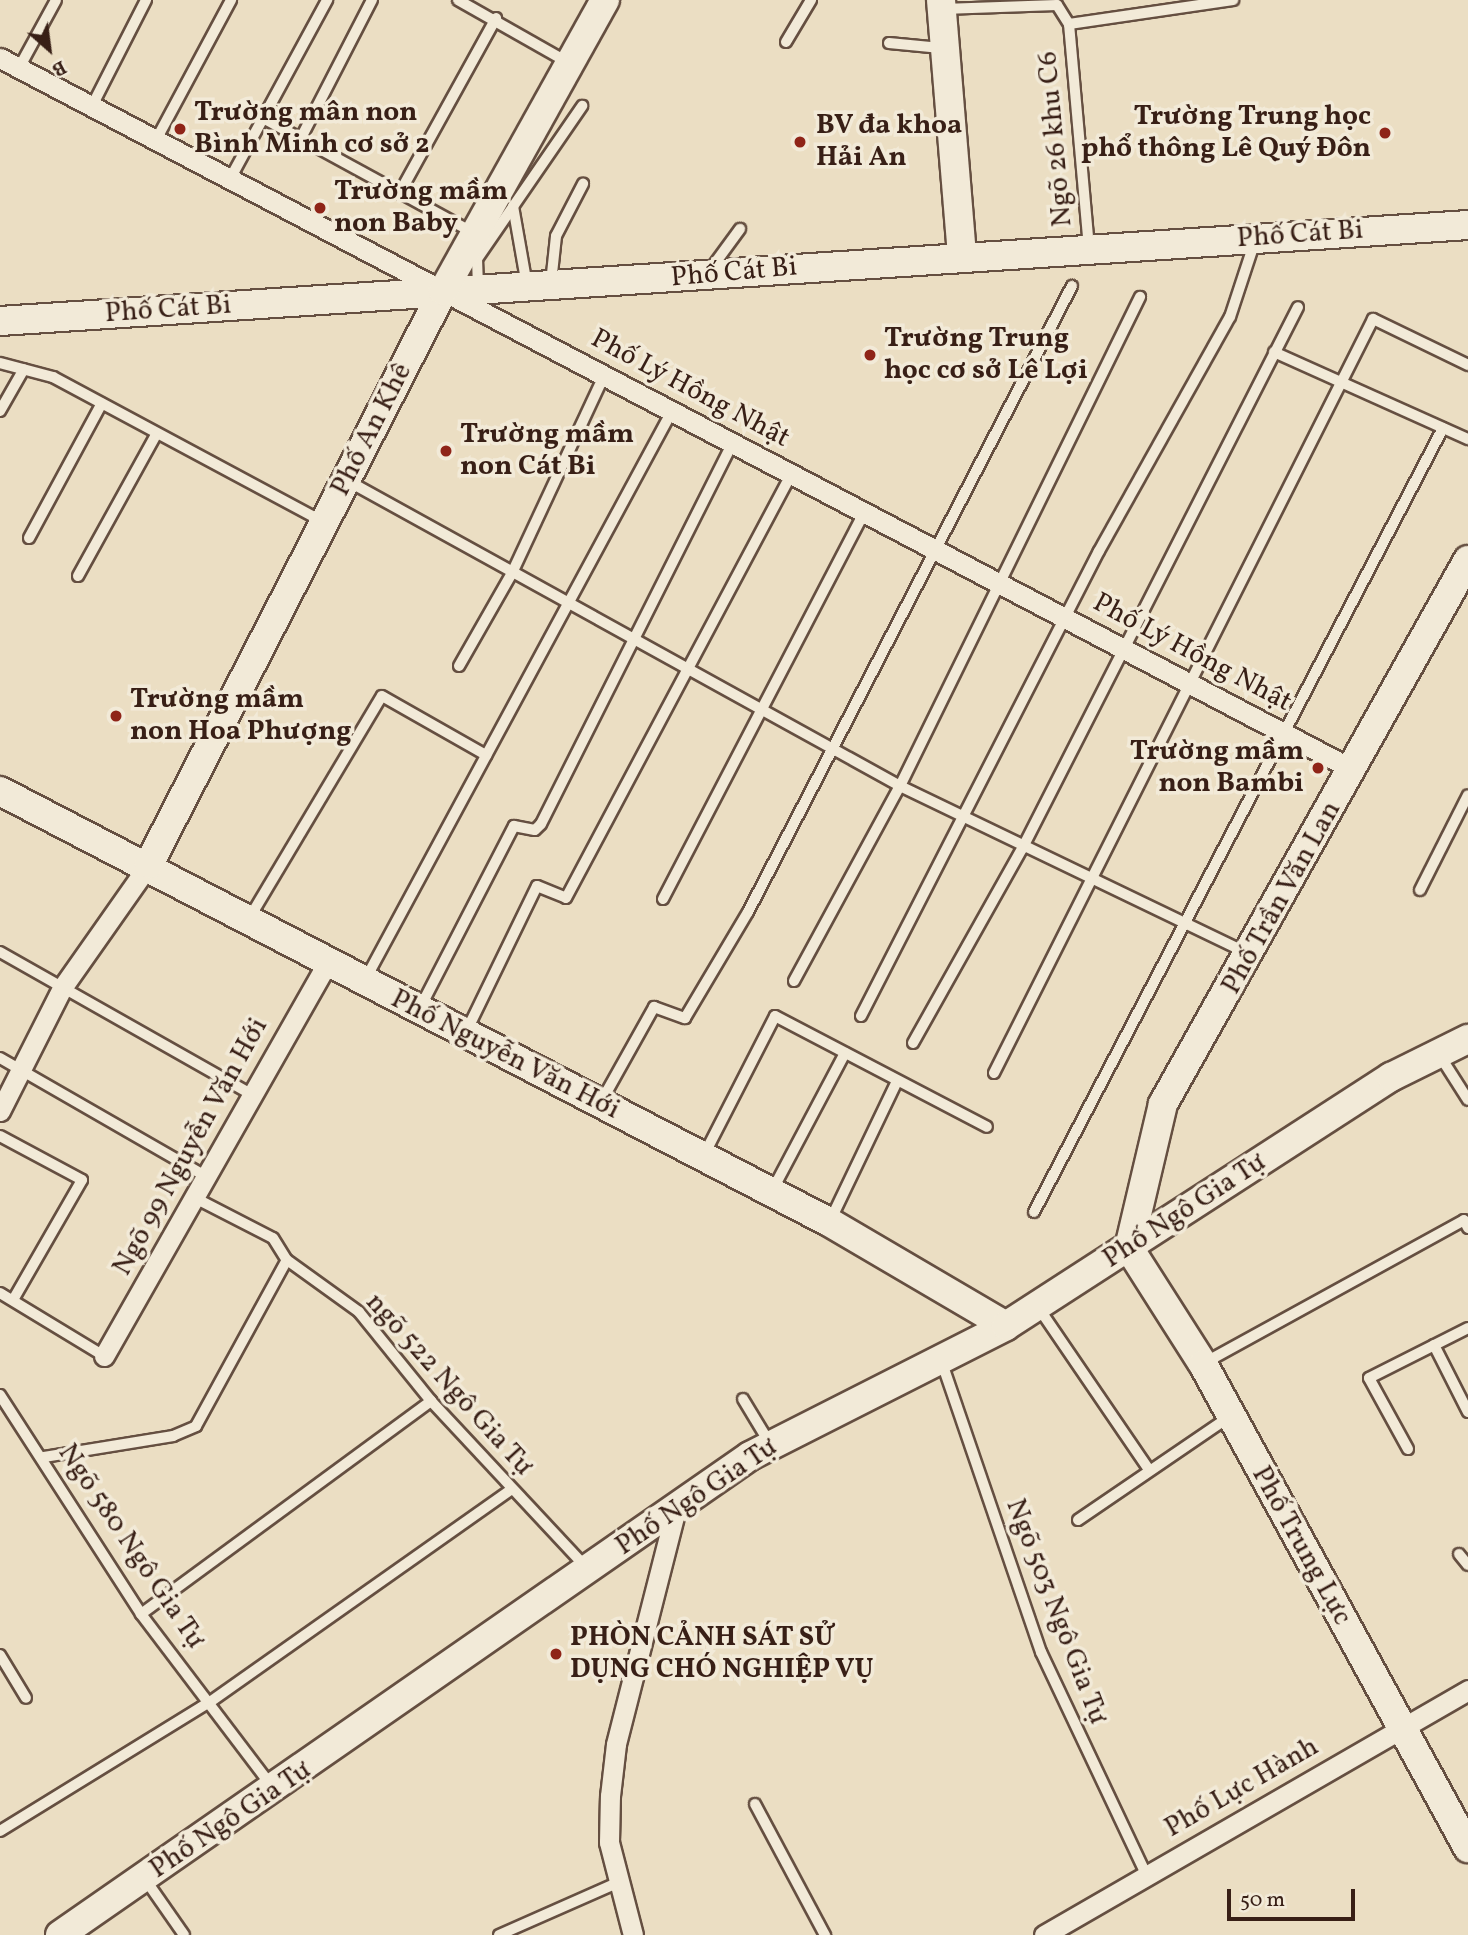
<!DOCTYPE html>
<meta charset="utf-8">
<style>
body{margin:0}
#map{position:relative;width:1468px;height:1935px;overflow:hidden;background:#ebdec3;font-family:Vollkorn,serif}
div>[style]{position:absolute}
.roads{filter:drop-shadow(2px 0 #654f41) drop-shadow(-2px 0 #654f41) drop-shadow(0 2px #654f41) drop-shadow(0 -2px #654f41)}
.lane>*{height:10px;margin:-5px;padding:0 5px;transform-origin:5px;border-radius:5px;background:#f2ead8}
.street>*{height:19px;margin:-9.5px;padding:0 9.5px;transform-origin:9.5px;border-radius:9.5px;background:#f2ead8}
.secondary>*{height:28px;margin:-14px;padding:0 14px;transform-origin:14px;border-radius:14px;background:#f2ead8}
.dots>*{width:19px;height:19px;translate:-50% -50%;box-sizing:border-box;border:4px solid #f2ead8;border-radius:50%}
span{translate:-50% -50%;white-space:nowrap;text-align:center;line-height:1.15;-webkit-text-stroke:7px #f2ead8;paint-order:stroke}
.poi-label{font-size:28px;color:#381f16;font-weight:700}
.left{translate:0 -50%;text-align:left}
.right{translate:-100% -50%;text-align:right}
.street-label{font-size:28px;color:#381f16}
.north{position:absolute;left:14px;top:14px;width:70px;height:70px;-webkit-text-stroke:5px #f2ead8;paint-order:stroke;rotate:152deg;font-size:19px;font-weight:700;line-height:28px;text-align:center;color:#381f16}
.north::after{content:'';display:block;margin:auto;width:24px;height:32px;background:#381f16;clip-path:polygon(50% 0,100% 100%,50% 72%,0 100%)}
.scale{position:absolute;left:1227px;top:1889px;width:128px;height:32px;box-sizing:border-box;border:4px solid #381f16;border-top:0;padding-left:9px;font-size:21px;line-height:24px;white-space:nowrap;color:#381f16;-webkit-text-stroke:5px #f2ead8;paint-order:stroke}
</style>
<div id="map">
<div class="roads">
<div class="lane">
<i style="left:458px;top:0;width:128px;rotate:29.6deg"></i>
<i style="left:943px;top:9px;width:114px;rotate:-2deg"></i>
<i style="left:1057px;top:5px;width:22px;rotate:58deg"></i>
<i style="left:786px;top:42px;width:49px;rotate:-59.2deg"></i>
<i style="left:889px;top:43px;width:52px;rotate:5.5deg"></i>
<i style="left:19px;top:68px;width:77px;rotate:-61.4deg"></i>
<i style="left:92px;top:106px;width:119px;rotate:-63deg"></i>
<i style="left:263px;top:118px;width:238px;rotate:28.6deg"></i>
<i style="left:302px;top:136px;width:153px;rotate:-62.8deg"></i>
<i style="left:156px;top:140px;width:159px;rotate:-61.8deg"></i>
<i style="left:230px;top:179px;width:204px;rotate:-61.5deg"></i>
<i style="left:399px;top:194px;width:201px;rotate:-61.1deg"></i>
<i style="left:513px;top:206px;width:80px;rotate:80deg"></i>
<i style="left:1089px;top:248px;width:225px;rotate:-95.1deg"></i>
<i style="left:1069px;top:24px;width:166px;rotate:-8.3deg"></i>
<i style="left:710px;top:270px;width:51px;rotate:-53.8deg"></i>
<i style="left:551px;top:283px;width:47px;rotate:-83.9deg"></i>
<i style="left:556px;top:236px;width:59px;rotate:-62.6deg"></i>
<i style="left:478px;top:287px;width:28px;rotate:-92deg"></i>
<i style="left:477px;top:259px;width:186px;rotate:-55.5deg"></i>
<i style="left:1274px;top:352px;width:213px;rotate:24.2deg"></i>
<i style="left:0;top:363px;width:55px;rotate:14.8deg"></i>
<i style="left:53px;top:377px;width:304px;rotate:28.2deg"></i>
<i style="left:0;top:411px;width:48px;rotate:-60.3deg"></i>
<i style="left:348px;top:481px;width:631px;rotate:28.92deg"></i>
<i style="left:900px;top:786px;width:383px;rotate:25.7deg"></i>
<i style="left:29px;top:538px;width:153px;rotate:-61.6deg"></i>
<i style="left:78px;top:576px;width:163px;rotate:-61.1deg"></i>
<i style="left:459px;top:666px;width:107px;rotate:-60.3deg"></i>
<i style="left:512px;top:573px;width:217px;rotate:-65deg"></i>
<i style="left:1420px;top:890px;width:106px;rotate:-63.2deg"></i>
<i style="left:663px;top:899px;width:435px;rotate:-62.5deg"></i>
<i style="left:250px;top:917px;width:257px;rotate:-59.2deg"></i>
<i style="left:382px;top:696px;width:120px;rotate:29.6deg"></i>
<i style="left:0;top:952px;width:291px;rotate:29.5deg"></i>
<i style="left:365px;top:980px;width:647px;rotate:-61.65deg"></i>
<i style="left:794px;top:981px;width:222px;rotate:-61.5deg"></i>
<i style="left:900px;top:786px;width:545px;rotate:-63.86deg"></i>
<i style="left:420px;top:1008px;width:205px;rotate:-62.7deg"></i>
<i style="left:514px;top:826px;width:21px;rotate:11deg"></i>
<i style="left:535px;top:830px;width:8px;rotate:-45deg"></i>
<i style="left:541px;top:824px;width:427px;rotate:-63.3deg"></i>
<i style="left:861px;top:1016px;width:522px;rotate:-62.9deg"></i>
<i style="left:1099px;top:551px;width:268px;rotate:-60.8deg"></i>
<i style="left:1230px;top:317px;width:77px;rotate:-71.8deg"></i>
<i style="left:467px;top:1030px;width:160px;rotate:-64.1deg"></i>
<i style="left:537px;top:886px;width:31px;rotate:22deg"></i>
<i style="left:566px;top:898px;width:480px;rotate:-62deg"></i>
<i style="left:913px;top:1043px;width:223px;rotate:-60.7deg"></i>
<i style="left:1022px;top:849px;width:608px;rotate:-63.01deg"></i>
<i style="left:1440px;top:1056px;width:52px;rotate:57.5deg"></i>
<i style="left:0;top:1058px;width:239px;rotate:29.9deg"></i>
<i style="left:994px;top:1073px;width:844px;rotate:-63.31deg"></i>
<i style="left:1373px;top:319px;width:106px;rotate:25.8deg"></i>
<i style="left:601px;top:1102px;width:109px;rotate:-60.8deg"></i>
<i style="left:654px;top:1007px;width:33px;rotate:20deg"></i>
<i style="left:685px;top:1018px;width:123px;rotate:-59.3deg"></i>
<i style="left:748px;top:912px;width:705px;rotate:-62.64deg"></i>
<i style="left:0;top:1136px;width:93px;rotate:28.2deg"></i>
<i style="left:82px;top:1180px;width:138px;rotate:119.9deg"></i>
<i style="left:704px;top:1155px;width:156px;rotate:-62.9deg"></i>
<i style="left:775px;top:1016px;width:239px;rotate:27.6deg"></i>
<i style="left:773px;top:1189px;width:154px;rotate:-62.1deg"></i>
<i style="left:197px;top:1199px;width:85px;rotate:27.2deg"></i>
<i style="left:273px;top:1238px;width:26px;rotate:58deg"></i>
<i style="left:287px;top:1260px;width:89px;rotate:35.8deg"></i>
<i style="left:359px;top:1312px;width:114px;rotate:51deg"></i>
<i style="left:431px;top:1401px;width:227px;rotate:47deg"></i>
<i style="left:1034px;top:1212px;width:884px;rotate:-62.45deg"></i>
<i style="left:831px;top:1219px;width:153px;rotate:-64.4deg"></i>
<i style="left:0;top:1293px;width:122px;rotate:31.2deg"></i>
<i style="left:1038px;top:1307px;width:197px;rotate:55.7deg"></i>
<i style="left:1434px;top:1345px;width:75px;rotate:63.1deg"></i>
<i style="left:941px;top:1360px;width:309px;rotate:71.1deg"></i>
<i style="left:1041px;top:1652px;width:248px;rotate:64.7deg"></i>
<i style="left:1206px;top:1362px;width:294px;rotate:-28.8deg"></i>
<i style="left:1464px;top:1220px;width:9px;rotate:63deg"></i>
<i style="left:0;top:1395px;width:260px;rotate:57.2deg"></i>
<i style="left:141px;top:1614px;width:215px;rotate:52.8deg"></i>
<i style="left:743px;top:1399px;width:50px;rotate:58.8deg"></i>
<i style="left:1408px;top:1449px;width:81px;rotate:-118.8deg"></i>
<i style="left:1369px;top:1378px;width:111px;rotate:-26.8deg"></i>
<i style="left:44px;top:1457px;width:131px;rotate:-9.2deg"></i>
<i style="left:173px;top:1436px;width:25px;rotate:-23deg"></i>
<i style="left:196px;top:1426px;width:189px;rotate:-61.3deg"></i>
<i style="left:1078px;top:1520px;width:183px;rotate:-34.3deg"></i>
<i style="left:1459px;top:1554px;width:14px;rotate:51deg"></i>
<i style="left:141px;top:1614px;width:360px;rotate:-36.3deg"></i>
<i style="left:0;top:1655px;width:50px;rotate:58.8deg"></i>
<i style="left:755px;top:1804px;width:149px;rotate:61.9deg"></i>
<i style="left:0;top:1831px;width:246px;rotate:-31.6deg"></i>
<i style="left:210px;top:1702px;width:368px;rotate:-35.2deg"></i>
<i style="left:145px;top:1879px;width:68px;rotate:55.1deg"></i>
<i style="left:499px;top:1935px;width:131px;rotate:-23.8deg"></i>
</div>
<div class="street">
<i style="left:0;top:58px;width:1530px;rotate:27.74deg"></i>
<i style="left:0;top:1111px;width:138px;rotate:-63.2deg"></i>
<i style="left:62px;top:988px;width:151px;rotate:-54.9deg"></i>
<i style="left:104px;top:1356px;width:450px;rotate:-60.4deg"></i>
<i style="left:633px;top:1935px;width:96px;rotate:-104.5deg"></i>
<i style="left:609px;top:1842px;width:46px;rotate:-88.8deg"></i>
<i style="left:610px;top:1796px;width:52px;rotate:-83.4deg"></i>
<i style="left:616px;top:1744px;width:243px;rotate:-75.7deg"></i>
<i style="left:1044px;top:1935px;width:490px;rotate:-30deg"></i>
</div>
<div class="secondary">
<i style="left:941px;top:0;width:255px;rotate:85.3deg"></i>
<i style="left:0;top:321px;width:1471px;rotate:-3.74deg"></i>
<i style="left:1468px;top:560px;width:624px;rotate:119.28deg"></i>
<i style="left:1163px;top:1104px;width:148px;rotate:103.3deg"></i>
<i style="left:1129px;top:1248px;width:138px;rotate:57.5deg"></i>
<i style="left:1203px;top:1364px;width:552px;rotate:61.3deg"></i>
<i style="left:0;top:791px;width:934px;rotate:27.47deg"></i>
<i style="left:829px;top:1222px;width:205px;rotate:30.4deg"></i>
<i style="left:149px;top:864px;width:644px;rotate:-62.84deg"></i>
<i style="left:443px;top:291px;width:333px;rotate:-60.9deg"></i>
<i style="left:60px;top:1935px;width:840px;rotate:-34.77deg"></i>
<i style="left:750px;top:1456px;width:287px;rotate:-26.9deg"></i>
<i style="left:1006px;top:1326px;width:459px;rotate:-32.9deg"></i>
<i style="left:1391px;top:1077px;width:86px;rotate:-26.3deg"></i>
</div>
</div>
<div class="dots">
<i style="left:180px;top:129px;background:#8f2418"></i>
<i style="left:1385px;top:133px;background:#8f2418"></i>
<i style="left:800px;top:142px;background:#8f2418"></i>
<i style="left:320px;top:208px;background:#8f2418"></i>
<i style="left:870px;top:355px;background:#8f2418"></i>
<i style="left:446px;top:451px;background:#8f2418"></i>
<i style="left:116px;top:716px;background:#8f2418"></i>
<i style="left:1318px;top:768px;background:#8f2418"></i>
<i style="left:556px;top:1654px;background:#8f2418"></i>
</div>
<div class="poi-label">
<span class="left" style="left:194px;top:129px">Trường mân non<br>Bình Minh cơ sở 2</span>
<span class="right" style="left:1371px;top:133px">Trường Trung học<br>phổ thông Lê Quý Đôn</span>
<span class="left" style="left:816px;top:142px">BV đa khoa<br>Hải An</span>
<span class="left" style="left:334px;top:208px">Trường mầm<br>non Baby</span>
<span class="left" style="left:884px;top:355px">Trường Trung<br>học cơ sở Lê Lợi</span>
<span class="left" style="left:460px;top:451px">Trường mầm<br>non Cát Bi</span>
<span class="left" style="left:130px;top:716px">Trường mầm<br>non Hoa Phượng</span>
<span class="right" style="left:1304px;top:768px">Trường mầm<br>non Bambi</span>
<span class="left" style="left:570px;top:1654px">PHÒN CẢNH SÁT SỬ<br>DỤNG CHÓ NGHIỆP VỤ</span>
</div>
<div class="street-label">
<span style="left:1056px;top:139px;rotate:-95deg">Ngõ 26 khu C6</span>
<span style="left:1300px;top:235px;rotate:-4deg">Phố Cát Bi</span>
<span style="left:734px;top:273px;rotate:-5deg">Phố Cát Bi</span>
<span style="left:168px;top:310px;rotate:-4deg">Phố Cát Bi</span>
<span style="left:690px;top:389px;rotate:28deg">Phố Lý Hồng Nhật</span>
<span style="left:372px;top:430px;rotate:-63deg">Phố An Khê</span>
<span style="left:1192px;top:653px;rotate:28deg">Phố Lý Hồng Nhật</span>
<span style="left:1282px;top:898px;rotate:-61deg">Phố Trần Văn Lan</span>
<span style="left:505px;top:1055px;rotate:27deg">Phố Nguyễn Văn Hới</span>
<span style="left:191px;top:1147px;rotate:-61deg">Ngõ 99 Nguyễn Văn Hới</span>
<span style="left:1185px;top:1211px;rotate:-33deg">Phố Ngô Gia Tự</span>
<span style="left:449px;top:1385px;rotate:48deg">ngõ 522 Ngô Gia Tự</span>
<span style="left:697px;top:1497px;rotate:-34deg">Phố Ngô Gia Tự</span>
<span style="left:1301px;top:1546px;rotate:61deg">Phố Trung Lực</span>
<span style="left:131px;top:1547px;rotate:56deg">Ngõ 580 Ngô Gia Tự</span>
<span style="left:1056px;top:1612px;rotate:69deg">Ngõ 503 Ngô Gia Tự</span>
<span style="left:1242px;top:1788px;rotate:-30deg">Phố Lực Hành</span>
<span style="left:231px;top:1820px;rotate:-34deg">Phố Ngô Gia Tự</span>
</div>
<div class="north">B</div>
<div class="scale">50 m</div>
</div>
